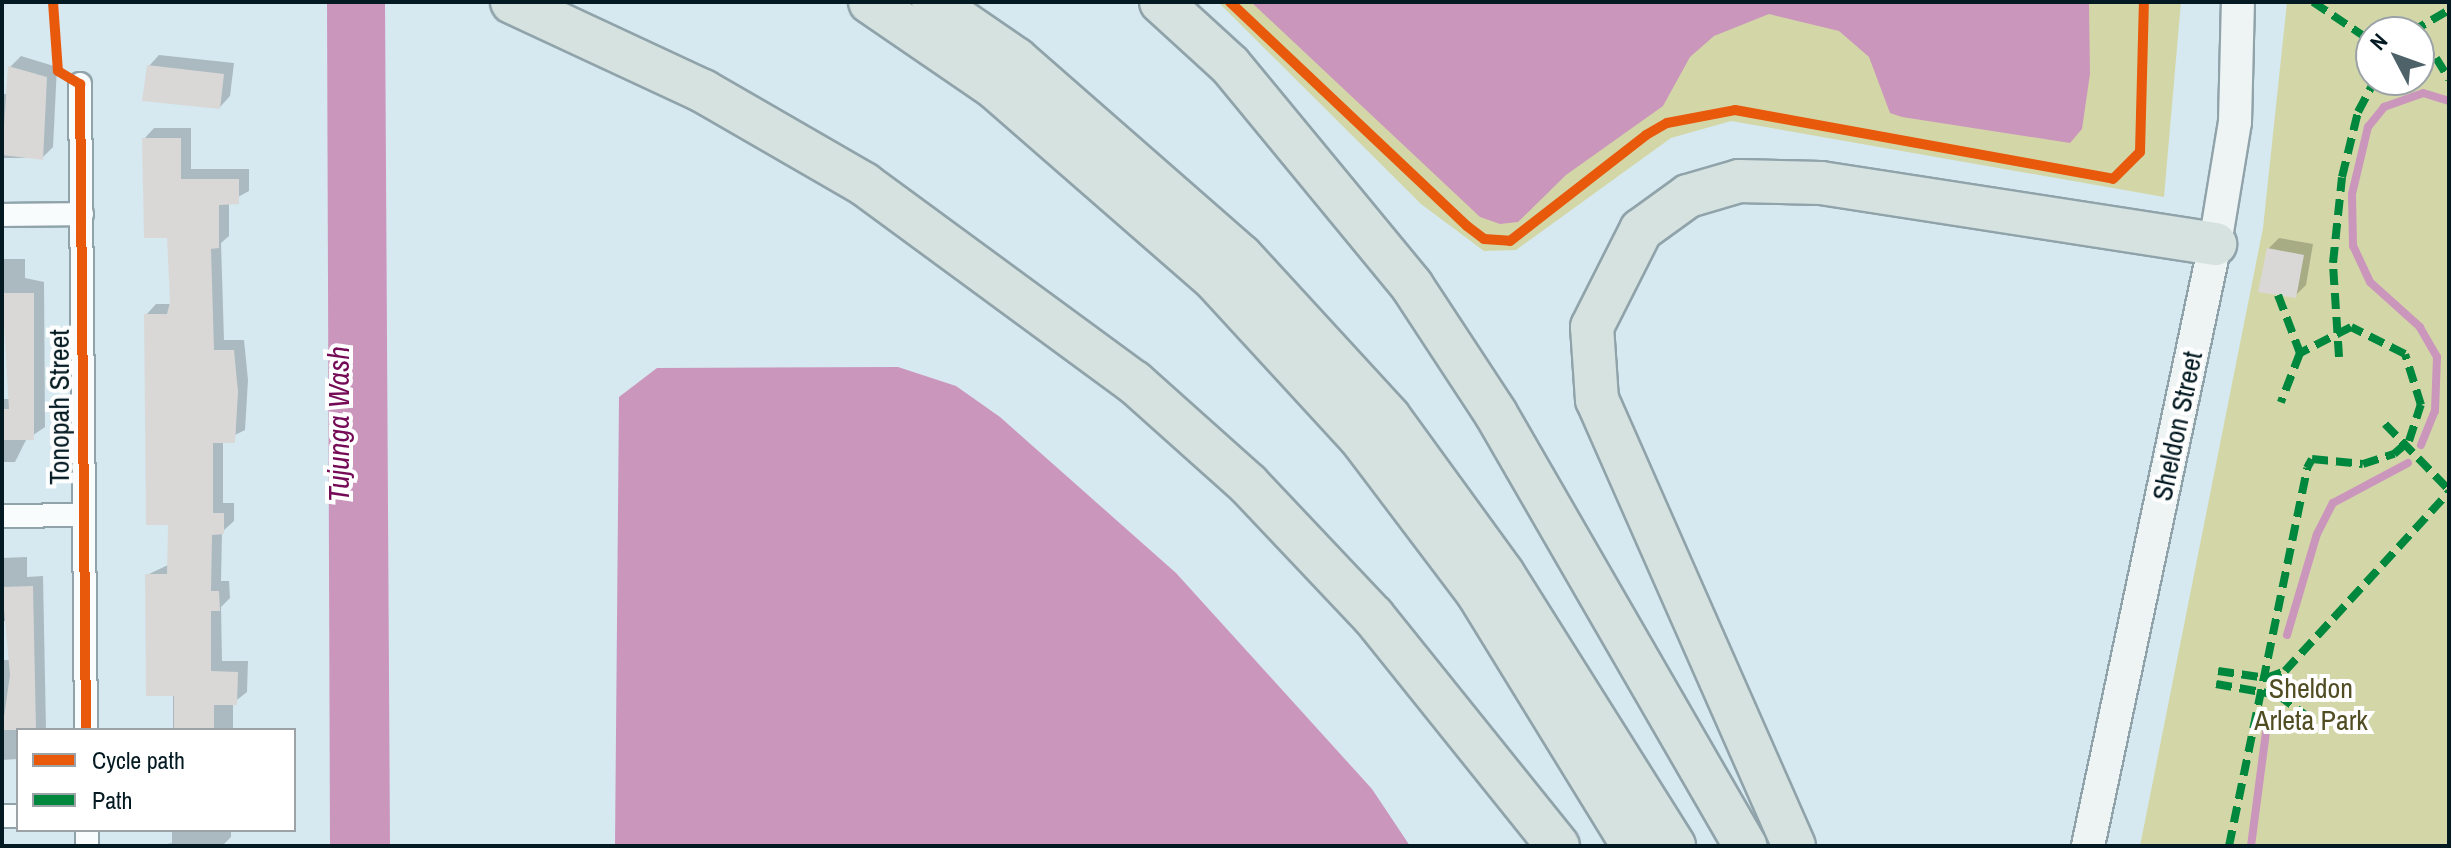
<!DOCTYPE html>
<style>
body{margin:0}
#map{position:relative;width:2451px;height:848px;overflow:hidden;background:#d6e9f0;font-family:"Archivo Narrow",sans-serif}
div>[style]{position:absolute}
.green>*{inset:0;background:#d3d7a7}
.water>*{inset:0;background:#cb96bc}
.shadow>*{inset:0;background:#0003}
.stream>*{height:8px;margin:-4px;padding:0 4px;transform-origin:4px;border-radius:4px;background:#cb96bc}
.building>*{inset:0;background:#d9d8d7}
.roads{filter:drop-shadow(2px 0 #90a3aa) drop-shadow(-2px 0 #90a3aa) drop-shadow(0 2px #90a3aa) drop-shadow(0 -2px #90a3aa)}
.street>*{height:22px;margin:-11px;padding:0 11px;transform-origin:11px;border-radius:11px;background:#f9fcfd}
.secondary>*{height:32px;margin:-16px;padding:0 16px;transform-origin:16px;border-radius:16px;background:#eef4f3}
.highway>*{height:42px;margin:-21px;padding:0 21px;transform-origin:21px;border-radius:21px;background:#d5e2df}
.quiet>*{height:8px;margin-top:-4px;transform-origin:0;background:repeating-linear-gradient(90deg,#00873e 0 16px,transparent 0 24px)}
.cycleway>*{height:10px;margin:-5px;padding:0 5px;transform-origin:5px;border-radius:5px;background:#e8590c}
span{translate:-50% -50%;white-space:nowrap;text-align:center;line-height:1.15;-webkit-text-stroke:8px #fff;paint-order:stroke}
.street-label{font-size:28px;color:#041a22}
.park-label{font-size:28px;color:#514d23}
.water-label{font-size:30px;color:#750b56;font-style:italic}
.frame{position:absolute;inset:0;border:4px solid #041a22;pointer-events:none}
.legend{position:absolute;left:16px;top:728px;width:280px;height:104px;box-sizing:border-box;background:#fff;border:2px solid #9ba3a7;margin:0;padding:10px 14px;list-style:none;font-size:24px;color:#041a22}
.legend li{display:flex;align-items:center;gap:16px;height:40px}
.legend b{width:40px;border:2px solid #9ba3a7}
.north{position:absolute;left:2355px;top:16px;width:80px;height:80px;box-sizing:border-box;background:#fff;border:2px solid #9ba3a7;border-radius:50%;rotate:311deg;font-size:22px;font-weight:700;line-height:32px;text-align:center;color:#041a22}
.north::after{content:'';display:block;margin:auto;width:28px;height:36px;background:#4e626a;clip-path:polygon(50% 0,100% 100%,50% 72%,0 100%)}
</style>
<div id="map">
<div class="green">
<i style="clip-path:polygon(1218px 2px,2181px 2px,2164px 197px,1731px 121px,1671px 138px,1516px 250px,1484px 251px,1421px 204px)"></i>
<i style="clip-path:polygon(evenodd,2287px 2px,2449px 2px,2449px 846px,2140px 846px,2263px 228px,2287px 2px,2371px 32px,2419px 32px,2419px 80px,2371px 80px,2371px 32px)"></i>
</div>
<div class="water">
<i style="clip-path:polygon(327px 2px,385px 2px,390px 846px,330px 846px)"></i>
<i style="clip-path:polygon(1251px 2px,2089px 2px,2090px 74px,2082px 129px,2070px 143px,1902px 117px,1890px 113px,1869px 57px,1839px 31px,1769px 14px,1714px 36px,1690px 57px,1663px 106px,1566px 175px,1518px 222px,1500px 224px,1480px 217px)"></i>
<i style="clip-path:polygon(898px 367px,956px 386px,1000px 417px,1176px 573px,1372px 789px,1410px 846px,615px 846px,619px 397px,657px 368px)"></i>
</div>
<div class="shadow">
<i style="clip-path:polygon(159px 55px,234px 63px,230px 96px,220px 107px,149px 66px)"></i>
<i style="clip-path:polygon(21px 56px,57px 67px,53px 147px,42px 158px,2px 158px,2px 94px,10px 94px,10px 67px)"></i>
<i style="clip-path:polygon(154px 128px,191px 128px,191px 169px,249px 169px,249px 191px,229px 202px,229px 236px,221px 243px,224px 340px,244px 340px,248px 380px,245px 430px,223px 441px,223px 503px,234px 503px,234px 521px,222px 532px,221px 581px,229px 581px,230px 598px,221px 607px,222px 661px,248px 661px,247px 692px,233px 703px,233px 730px,173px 730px,173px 694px,147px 575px,170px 564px,170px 523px,146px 315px,156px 304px,172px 304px,169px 236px,144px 139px)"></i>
<i style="clip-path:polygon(2279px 238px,2313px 244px,2306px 285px,2295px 296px,2268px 249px)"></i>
<i style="clip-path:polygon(2px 259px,25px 259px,25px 278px,44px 282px,45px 427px,26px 440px,15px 462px,2px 462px,2px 399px,11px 399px)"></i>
<i style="clip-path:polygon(27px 557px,27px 577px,43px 576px,46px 730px,18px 730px,18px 759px,2px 760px,2px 660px,12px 660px,12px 621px,2px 621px,2px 558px)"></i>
<i style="clip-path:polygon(172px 830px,231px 830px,231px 837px,222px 846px,157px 846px,172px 843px)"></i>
</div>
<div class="stream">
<i style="left:2421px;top:445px;width:37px;rotate:-68deg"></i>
<i style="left:2435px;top:411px;width:54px;rotate:-87.9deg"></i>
<i style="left:2437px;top:357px;width:34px;rotate:-120deg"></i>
<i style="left:2420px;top:327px;width:67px;rotate:-138deg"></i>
<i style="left:2370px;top:282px;width:40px;rotate:-115deg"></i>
<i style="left:2353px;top:246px;width:52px;rotate:-91.1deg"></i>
<i style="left:2352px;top:194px;width:69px;rotate:-76.6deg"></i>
<i style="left:2368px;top:127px;width:26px;rotate:-51deg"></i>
<i style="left:2384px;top:107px;width:41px;rotate:-19.7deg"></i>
<i style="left:2423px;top:93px;width:27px;rotate:17deg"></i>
<i style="left:2287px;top:635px;width:105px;rotate:-73.5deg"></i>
<i style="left:2317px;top:534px;width:35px;rotate:-63deg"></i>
<i style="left:2333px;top:503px;width:85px;rotate:-28.1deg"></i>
<i style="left:2251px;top:846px;width:130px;rotate:-82.5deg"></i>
</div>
<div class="building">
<i style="clip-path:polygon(147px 65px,224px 74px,220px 109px,142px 101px)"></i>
<i style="clip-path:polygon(8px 66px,47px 77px,43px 160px,2px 155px)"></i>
<i style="clip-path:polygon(142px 138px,181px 138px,181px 179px,239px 179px,239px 204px,219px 205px,219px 248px,211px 249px,214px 350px,234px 350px,238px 392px,235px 443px,213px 443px,213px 513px,224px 513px,224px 534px,212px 535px,211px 591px,219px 591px,220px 611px,211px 611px,211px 671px,238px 672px,237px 705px,214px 705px,214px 730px,174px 730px,174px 696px,146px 696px,145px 574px,167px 574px,168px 525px,146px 525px,144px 314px,167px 314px,170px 302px,167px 238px,144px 238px)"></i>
<i style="clip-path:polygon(2267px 248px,2304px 255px,2296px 298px,2258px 292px)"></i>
<i style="clip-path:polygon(2px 293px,34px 293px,34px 440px,2px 440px,2px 409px,9px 409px)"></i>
<i style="clip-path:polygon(33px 586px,36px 730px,2px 730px,10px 675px,2px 587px)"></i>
</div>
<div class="roads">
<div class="street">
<i style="left:80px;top:84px;width:646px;rotate:89.47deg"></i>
<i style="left:2px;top:215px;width:80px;rotate:-0.7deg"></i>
<i style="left:2px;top:516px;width:81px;rotate:-0.7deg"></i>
<i style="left:2px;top:816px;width:16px"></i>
<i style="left:87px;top:830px;width:16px;rotate:90deg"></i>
</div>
<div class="secondary">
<i style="left:2088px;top:846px;width:615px;rotate:-78.09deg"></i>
<i style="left:2215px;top:244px;width:124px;rotate:-80.7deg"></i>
<i style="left:2235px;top:122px;width:120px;rotate:-88.6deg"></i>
</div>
<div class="highway">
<i style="left:512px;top:2px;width:211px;rotate:25deg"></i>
<i style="left:703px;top:91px;width:186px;rotate:30deg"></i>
<i style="left:864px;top:184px;width:335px;rotate:36.3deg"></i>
<i style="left:1134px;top:382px;width:153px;rotate:41.8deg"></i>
<i style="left:1248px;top:484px;width:182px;rotate:46.6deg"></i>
<i style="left:1373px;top:616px;width:295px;rotate:51.2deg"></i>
<i style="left:870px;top:2px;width:150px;rotate:34.4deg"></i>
<i style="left:994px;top:87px;width:295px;rotate:41.1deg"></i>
<i style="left:1216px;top:281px;width:216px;rotate:47.4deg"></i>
<i style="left:1362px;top:440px;width:191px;rotate:52.9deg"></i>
<i style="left:1477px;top:592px;width:298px;rotate:58.4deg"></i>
<i style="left:933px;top:2px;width:101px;rotate:34.5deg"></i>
<i style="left:1016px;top:59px;width:299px;rotate:41.2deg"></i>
<i style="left:1241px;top:256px;width:219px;rotate:47.4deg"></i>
<i style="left:1389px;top:417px;width:194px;rotate:54deg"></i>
<i style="left:1503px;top:574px;width:321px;rotate:57.8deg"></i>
<i style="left:1161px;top:2px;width:93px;rotate:42.4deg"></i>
<i style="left:1230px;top:65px;width:286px;rotate:50.5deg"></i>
<i style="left:1412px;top:286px;width:153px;rotate:56.7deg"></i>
<i style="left:1496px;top:414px;width:499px;rotate:60deg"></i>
<i style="left:1794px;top:846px;width:488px;rotate:-113.8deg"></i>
<i style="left:1597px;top:400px;width:73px;rotate:-93.9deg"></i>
<i style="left:1592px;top:327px;width:109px;rotate:-63.2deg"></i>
<i style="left:1641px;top:230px;width:58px;rotate:-35.9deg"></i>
<i style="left:1688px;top:196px;width:53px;rotate:-16.4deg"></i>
<i style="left:1739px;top:181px;width:82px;rotate:1.4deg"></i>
<i style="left:1821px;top:183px;width:399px;rotate:8.8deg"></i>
</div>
</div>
<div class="quiet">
<i style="left:2313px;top:2px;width:70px;rotate:33.9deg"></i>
<i style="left:2411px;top:32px;width:44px;rotate:-30.1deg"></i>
<i style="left:2419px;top:51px;width:18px;rotate:22deg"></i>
<i style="left:2436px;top:58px;width:25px;rotate:58deg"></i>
<i style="left:2278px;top:295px;width:62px;rotate:69.2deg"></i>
<i style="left:2339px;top:357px;width:94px;rotate:-93.7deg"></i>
<i style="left:2333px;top:263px;width:86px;rotate:-84deg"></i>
<i style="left:2342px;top:177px;width:67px;rotate:-76.2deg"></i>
<i style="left:2358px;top:112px;width:36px;rotate:-62deg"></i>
<i style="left:2385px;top:424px;width:92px;rotate:45.9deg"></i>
<i style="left:2218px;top:671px;width:49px;rotate:8.3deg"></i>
<i style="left:2266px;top:678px;width:20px;rotate:-20deg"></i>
<i style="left:2285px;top:671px;width:243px;rotate:-47.5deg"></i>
<i style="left:2216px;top:684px;width:63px;rotate:10.1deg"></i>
<i style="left:2278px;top:695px;width:36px;rotate:36deg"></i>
<i style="left:2229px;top:846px;width:386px;rotate:-78.3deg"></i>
<i style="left:2307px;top:468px;width:10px;rotate:-61deg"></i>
<i style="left:2312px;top:459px;width:51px;rotate:5.6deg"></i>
<i style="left:2363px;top:464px;width:33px;rotate:-18deg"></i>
<i style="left:2394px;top:454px;width:20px;rotate:-41deg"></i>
<i style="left:2409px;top:441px;width:38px;rotate:-72deg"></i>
<i style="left:2421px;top:405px;width:53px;rotate:-107.4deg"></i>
<i style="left:2405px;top:354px;width:60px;rotate:-153.4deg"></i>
<i style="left:2351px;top:327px;width:57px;rotate:153deg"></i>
<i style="left:2300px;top:353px;width:53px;rotate:111.2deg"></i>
</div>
<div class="cycleway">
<i style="left:53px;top:2px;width:69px;rotate:85.9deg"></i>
<i style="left:58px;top:71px;width:26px;rotate:31deg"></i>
<i style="left:80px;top:84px;width:646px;rotate:89.47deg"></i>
<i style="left:1230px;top:2px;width:326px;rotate:43.4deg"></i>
<i style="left:1467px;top:226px;width:21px;rotate:37deg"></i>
<i style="left:1484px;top:239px;width:26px;rotate:4deg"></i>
<i style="left:1510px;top:241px;width:172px;rotate:-37.9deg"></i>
<i style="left:1646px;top:135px;width:24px;rotate:-30deg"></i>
<i style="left:1667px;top:123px;width:69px;rotate:-10.8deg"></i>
<i style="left:1735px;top:110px;width:384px;rotate:10.3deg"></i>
<i style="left:2113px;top:179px;width:38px;rotate:-45deg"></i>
<i style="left:2140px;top:152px;width:150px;rotate:-88.5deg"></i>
</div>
<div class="street-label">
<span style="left:59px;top:407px;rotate:-90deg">Tonopah Street</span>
<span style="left:2177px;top:426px;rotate:-78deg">Sheldon Street</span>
</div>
<div class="park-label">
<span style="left:2311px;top:704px">Sheldon<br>Arleta Park</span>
</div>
<div class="water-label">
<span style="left:338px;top:424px;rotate:-90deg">Tujunga Wash</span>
</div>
<div class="frame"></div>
<ul class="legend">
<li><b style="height:10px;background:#e8590c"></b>Cycle path</li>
<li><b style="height:10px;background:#00873e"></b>Path</li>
</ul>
<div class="north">N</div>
</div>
